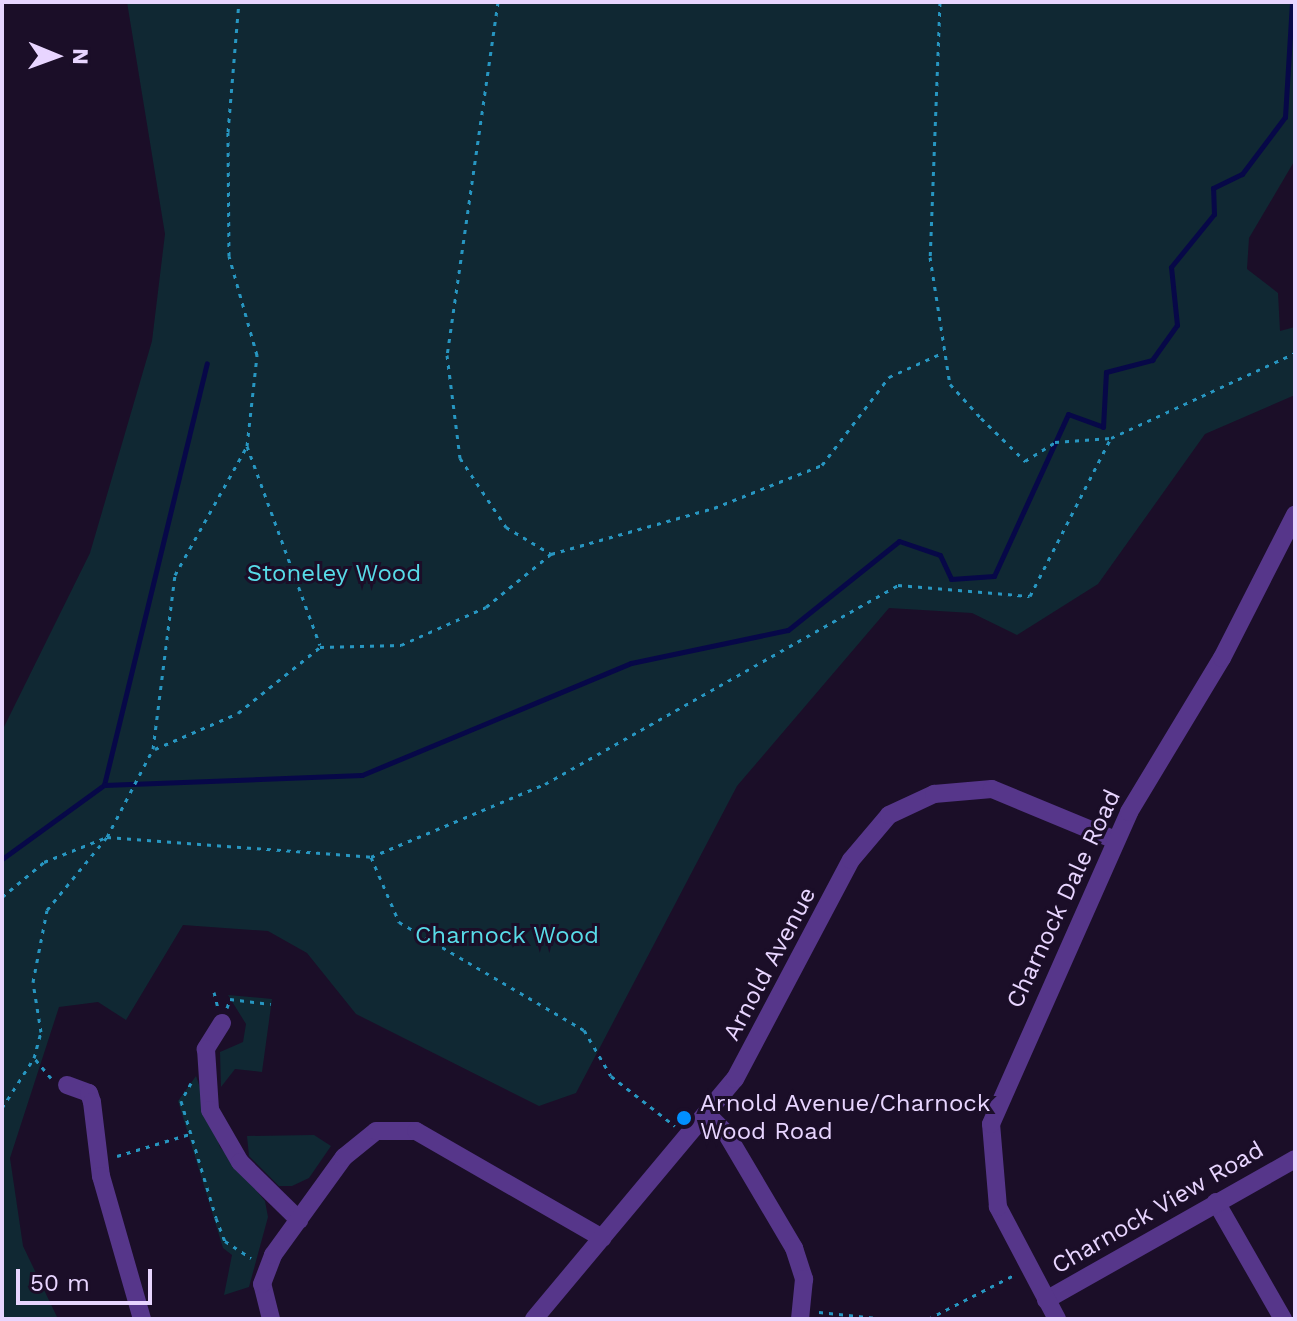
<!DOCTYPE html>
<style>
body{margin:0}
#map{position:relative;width:1297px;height:1321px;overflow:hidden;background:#1b0e28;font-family:"Work Sans",sans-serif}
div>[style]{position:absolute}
.green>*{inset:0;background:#102833}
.stream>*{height:5px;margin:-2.5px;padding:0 2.5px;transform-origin:2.5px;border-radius:2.5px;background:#070848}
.path>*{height:3px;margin-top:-1.5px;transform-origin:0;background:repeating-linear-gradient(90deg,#2796c1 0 4px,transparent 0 10px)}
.minor>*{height:18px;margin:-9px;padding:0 9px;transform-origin:9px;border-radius:9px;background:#56368a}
.dots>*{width:22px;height:22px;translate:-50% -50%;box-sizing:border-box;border:4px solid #1b0e28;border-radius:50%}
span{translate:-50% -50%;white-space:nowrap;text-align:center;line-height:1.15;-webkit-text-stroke:6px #1b0e28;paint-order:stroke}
.park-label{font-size:24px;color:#58dbe8}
.street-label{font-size:24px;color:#e8d5ff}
.poi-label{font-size:24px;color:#e8d5ff}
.left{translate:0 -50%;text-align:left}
.frame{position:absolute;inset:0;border:4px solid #e8d5ff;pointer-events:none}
.north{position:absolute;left:16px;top:16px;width:80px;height:80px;-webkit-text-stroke:6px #1b0e28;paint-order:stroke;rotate:91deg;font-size:22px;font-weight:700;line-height:32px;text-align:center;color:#e8d5ff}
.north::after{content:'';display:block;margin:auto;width:28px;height:36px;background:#e8d5ff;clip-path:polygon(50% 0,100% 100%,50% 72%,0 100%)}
.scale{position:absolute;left:16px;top:1269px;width:136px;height:36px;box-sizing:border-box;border:4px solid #e8d5ff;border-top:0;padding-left:10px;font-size:24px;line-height:28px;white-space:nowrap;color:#e8d5ff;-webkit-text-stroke:6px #1b0e28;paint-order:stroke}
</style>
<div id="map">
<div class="green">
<i style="clip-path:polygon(127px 2px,1295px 2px,1295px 160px,1249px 238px,1247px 269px,1278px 293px,1280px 331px,1295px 327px,1295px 395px,1205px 434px,1098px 584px,1017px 635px,972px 613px,889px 608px,737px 786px,576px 1093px,539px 1106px,356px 1014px,307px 953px,268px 931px,183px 925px,126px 1020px,98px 1002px,59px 1007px,10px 1158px,23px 1246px,58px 1319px,2px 1319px,2px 731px,90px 553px,152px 341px,165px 234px)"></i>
<i style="clip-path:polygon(228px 995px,272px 999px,262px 1072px,235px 1069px,221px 1087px,220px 1052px,243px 1042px,246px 1024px)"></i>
<i style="clip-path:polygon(196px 1076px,220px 1147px,265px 1201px,268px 1217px,249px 1287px,224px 1295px,232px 1255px,223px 1248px,178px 1101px)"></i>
<i style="clip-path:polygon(314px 1135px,331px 1146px,309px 1178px,292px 1186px,279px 1186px,249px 1156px,247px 1136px)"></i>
</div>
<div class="stream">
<i style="left:104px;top:785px;width:434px;rotate:-76.3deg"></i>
<i style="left:2px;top:859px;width:126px;rotate:-36deg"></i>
<i style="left:104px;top:785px;width:258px;rotate:-2.2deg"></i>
<i style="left:362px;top:775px;width:291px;rotate:-22.6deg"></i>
<i style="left:631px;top:663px;width:160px;rotate:-11.9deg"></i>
<i style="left:788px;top:630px;width:142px;rotate:-38.7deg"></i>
<i style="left:899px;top:541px;width:43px;rotate:18.9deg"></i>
<i style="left:940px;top:555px;width:26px;rotate:65deg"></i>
<i style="left:951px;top:579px;width:43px;rotate:-4deg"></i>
<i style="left:994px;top:576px;width:178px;rotate:-65.4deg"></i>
<i style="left:1068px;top:414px;width:37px;rotate:20deg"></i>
<i style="left:1103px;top:427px;width:55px;rotate:-86.9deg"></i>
<i style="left:1106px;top:372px;width:48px;rotate:-14.6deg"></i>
<i style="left:1152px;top:360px;width:43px;rotate:-54.5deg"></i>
<i style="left:1177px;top:325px;width:58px;rotate:-95.9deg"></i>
<i style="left:1171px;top:267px;width:68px;rotate:-50.9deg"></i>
<i style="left:1214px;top:214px;width:26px;rotate:-92deg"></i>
<i style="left:1213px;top:188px;width:32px;rotate:-26deg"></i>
<i style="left:1242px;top:174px;width:71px;rotate:-53deg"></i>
<i style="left:1285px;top:117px;width:115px;rotate:-86.5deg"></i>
</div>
<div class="path">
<i style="left:498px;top:2px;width:357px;rotate:98.2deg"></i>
<i style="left:447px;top:355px;width:104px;rotate:82.8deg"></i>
<i style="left:460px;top:458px;width:83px;rotate:56.3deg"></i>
<i style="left:506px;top:527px;width:52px;rotate:31deg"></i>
<i style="left:940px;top:2px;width:255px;rotate:92.2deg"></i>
<i style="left:930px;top:257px;width:129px;rotate:81.1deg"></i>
<i style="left:950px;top:384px;width:46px;rotate:47.6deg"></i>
<i style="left:981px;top:418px;width:62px;rotate:44.3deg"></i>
<i style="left:1025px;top:461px;width:36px;rotate:-32deg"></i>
<i style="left:1055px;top:442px;width:56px;rotate:-4.1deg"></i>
<i style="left:1111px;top:438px;width:203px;rotate:-24.8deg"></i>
<i style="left:247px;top:446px;width:212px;rotate:69.9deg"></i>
<i style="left:155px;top:749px;width:90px;rotate:-23.4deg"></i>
<i style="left:238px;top:713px;width:105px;rotate:-38.8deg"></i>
<i style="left:320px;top:647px;width:81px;rotate:-1.4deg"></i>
<i style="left:401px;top:645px;width:93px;rotate:-24.1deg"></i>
<i style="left:486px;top:607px;width:84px;rotate:-39.2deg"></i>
<i style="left:551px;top:554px;width:169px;rotate:-15.8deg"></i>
<i style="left:714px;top:508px;width:116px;rotate:-21.7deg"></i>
<i style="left:822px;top:465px;width:111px;rotate:-52.7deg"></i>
<i style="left:889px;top:377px;width:58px;rotate:-24.4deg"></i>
<i style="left:371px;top:857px;width:71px;rotate:66.7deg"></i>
<i style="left:399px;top:922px;width:214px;rotate:30.3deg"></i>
<i style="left:584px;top:1030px;width:53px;rotate:59.6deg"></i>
<i style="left:611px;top:1076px;width:81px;rotate:38deg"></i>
<i style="left:2px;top:897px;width:55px;rotate:-39.8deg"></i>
<i style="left:44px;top:862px;width:68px;rotate:-21.6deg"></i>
<i style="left:107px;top:837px;width:265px;rotate:4.3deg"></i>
<i style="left:371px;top:857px;width:189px;rotate:-22.8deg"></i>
<i style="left:545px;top:784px;width:405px;rotate:-29.4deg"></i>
<i style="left:898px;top:585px;width:132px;rotate:4.8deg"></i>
<i style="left:1030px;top:596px;width:178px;rotate:-62.9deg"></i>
<i style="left:214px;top:992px;width:16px;rotate:76deg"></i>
<i style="left:227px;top:1008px;width:9px;rotate:-72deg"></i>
<i style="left:230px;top:999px;width:41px;rotate:7deg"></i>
<i style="left:51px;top:1078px;width:26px;rotate:-130deg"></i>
<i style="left:34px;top:1058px;width:27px;rotate:-75deg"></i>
<i style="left:41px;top:1032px;width:51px;rotate:-99.1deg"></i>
<i style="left:33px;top:982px;width:73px;rotate:-79deg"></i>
<i style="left:47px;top:910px;width:94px;rotate:-50.6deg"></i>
<i style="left:107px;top:837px;width:99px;rotate:-62.4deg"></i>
<i style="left:153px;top:749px;width:175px;rotate:-82.8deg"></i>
<i style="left:175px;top:575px;width:148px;rotate:-60.8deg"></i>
<i style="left:247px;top:446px;width:92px;rotate:-83.7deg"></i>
<i style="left:257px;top:355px;width:103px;rotate:-105.8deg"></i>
<i style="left:229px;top:256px;width:124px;rotate:-90.5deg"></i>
<i style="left:228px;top:132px;width:130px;rotate:-85.2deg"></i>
<i style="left:191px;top:1083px;width:21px;rotate:119deg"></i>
<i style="left:181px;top:1101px;width:122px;rotate:73.3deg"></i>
<i style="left:216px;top:1218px;width:25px;rotate:69deg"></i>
<i style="left:225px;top:1241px;width:31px;rotate:33deg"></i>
<i style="left:2px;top:1108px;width:59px;rotate:-57.4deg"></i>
<i style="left:117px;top:1156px;width:76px;rotate:-16.8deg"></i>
<i style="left:819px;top:1312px;width:68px;rotate:5.9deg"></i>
<i style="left:928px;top:1319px;width:97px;rotate:-27.1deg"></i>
</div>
<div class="minor">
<i style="left:222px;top:1023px;width:31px;rotate:122deg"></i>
<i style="left:206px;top:1049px;width:61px;rotate:86.2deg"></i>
<i style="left:210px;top:1110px;width:60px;rotate:60deg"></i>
<i style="left:240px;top:1162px;width:83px;rotate:44.5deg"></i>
<i style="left:67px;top:1085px;width:23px;rotate:20deg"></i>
<i style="left:89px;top:1093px;width:9px;rotate:72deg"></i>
<i style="left:92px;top:1102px;width:75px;rotate:83.1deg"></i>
<i style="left:101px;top:1176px;width:149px;rotate:74deg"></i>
<i style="left:706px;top:1113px;width:28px;rotate:45deg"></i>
<i style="left:726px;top:1133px;width:134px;rotate:59.4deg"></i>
<i style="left:794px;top:1248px;width:33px;rotate:72deg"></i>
<i style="left:804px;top:1279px;width:40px;rotate:95.7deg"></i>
<i style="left:1216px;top:1202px;width:135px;rotate:60.2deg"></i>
<i style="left:1046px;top:1300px;width:286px;rotate:-29.5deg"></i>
<i style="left:271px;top:1319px;width:36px;rotate:-104deg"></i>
<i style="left:262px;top:1284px;width:31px;rotate:-69deg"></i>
<i style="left:273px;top:1255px;width:121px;rotate:-54.1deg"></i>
<i style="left:344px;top:1157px;width:41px;rotate:-39.1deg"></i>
<i style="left:376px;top:1131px;width:40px"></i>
<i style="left:416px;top:1131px;width:215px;rotate:29.9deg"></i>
<i style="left:534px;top:1319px;width:313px;rotate:-50.1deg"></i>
<i style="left:735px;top:1079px;width:248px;rotate:-62.1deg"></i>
<i style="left:851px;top:860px;width:59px;rotate:-49.8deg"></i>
<i style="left:889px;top:815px;width:50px;rotate:-25deg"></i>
<i style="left:934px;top:794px;width:58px;rotate:-4.9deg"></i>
<i style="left:992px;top:789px;width:133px;rotate:22.5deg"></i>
<i style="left:1057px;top:1319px;width:127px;rotate:-117.8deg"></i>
<i style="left:998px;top:1207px;width:83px;rotate:-94.8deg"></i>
<i style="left:991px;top:1124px;width:341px;rotate:-66.1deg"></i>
<i style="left:1129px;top:812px;width:180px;rotate:-58.9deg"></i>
<i style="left:1222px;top:658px;width:161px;rotate:-63deg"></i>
</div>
<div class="dots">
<i style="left:684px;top:1118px;background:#018fff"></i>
</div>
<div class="park-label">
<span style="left:334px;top:574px">Stoneley Wood</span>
<span style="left:507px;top:936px">Charnock Wood</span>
</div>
<div class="street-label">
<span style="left:1064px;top:899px;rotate:-65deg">Charnock Dale Road</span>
<span style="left:770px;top:964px;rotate:-62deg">Arnold Avenue</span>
<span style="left:1158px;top:1208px;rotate:-30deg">Charnock View Road</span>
</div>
<div class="poi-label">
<span class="left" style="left:700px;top:1118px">Arnold Avenue/Charnock<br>Wood Road</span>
</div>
<div class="frame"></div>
<div class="north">N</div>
<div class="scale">50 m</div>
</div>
